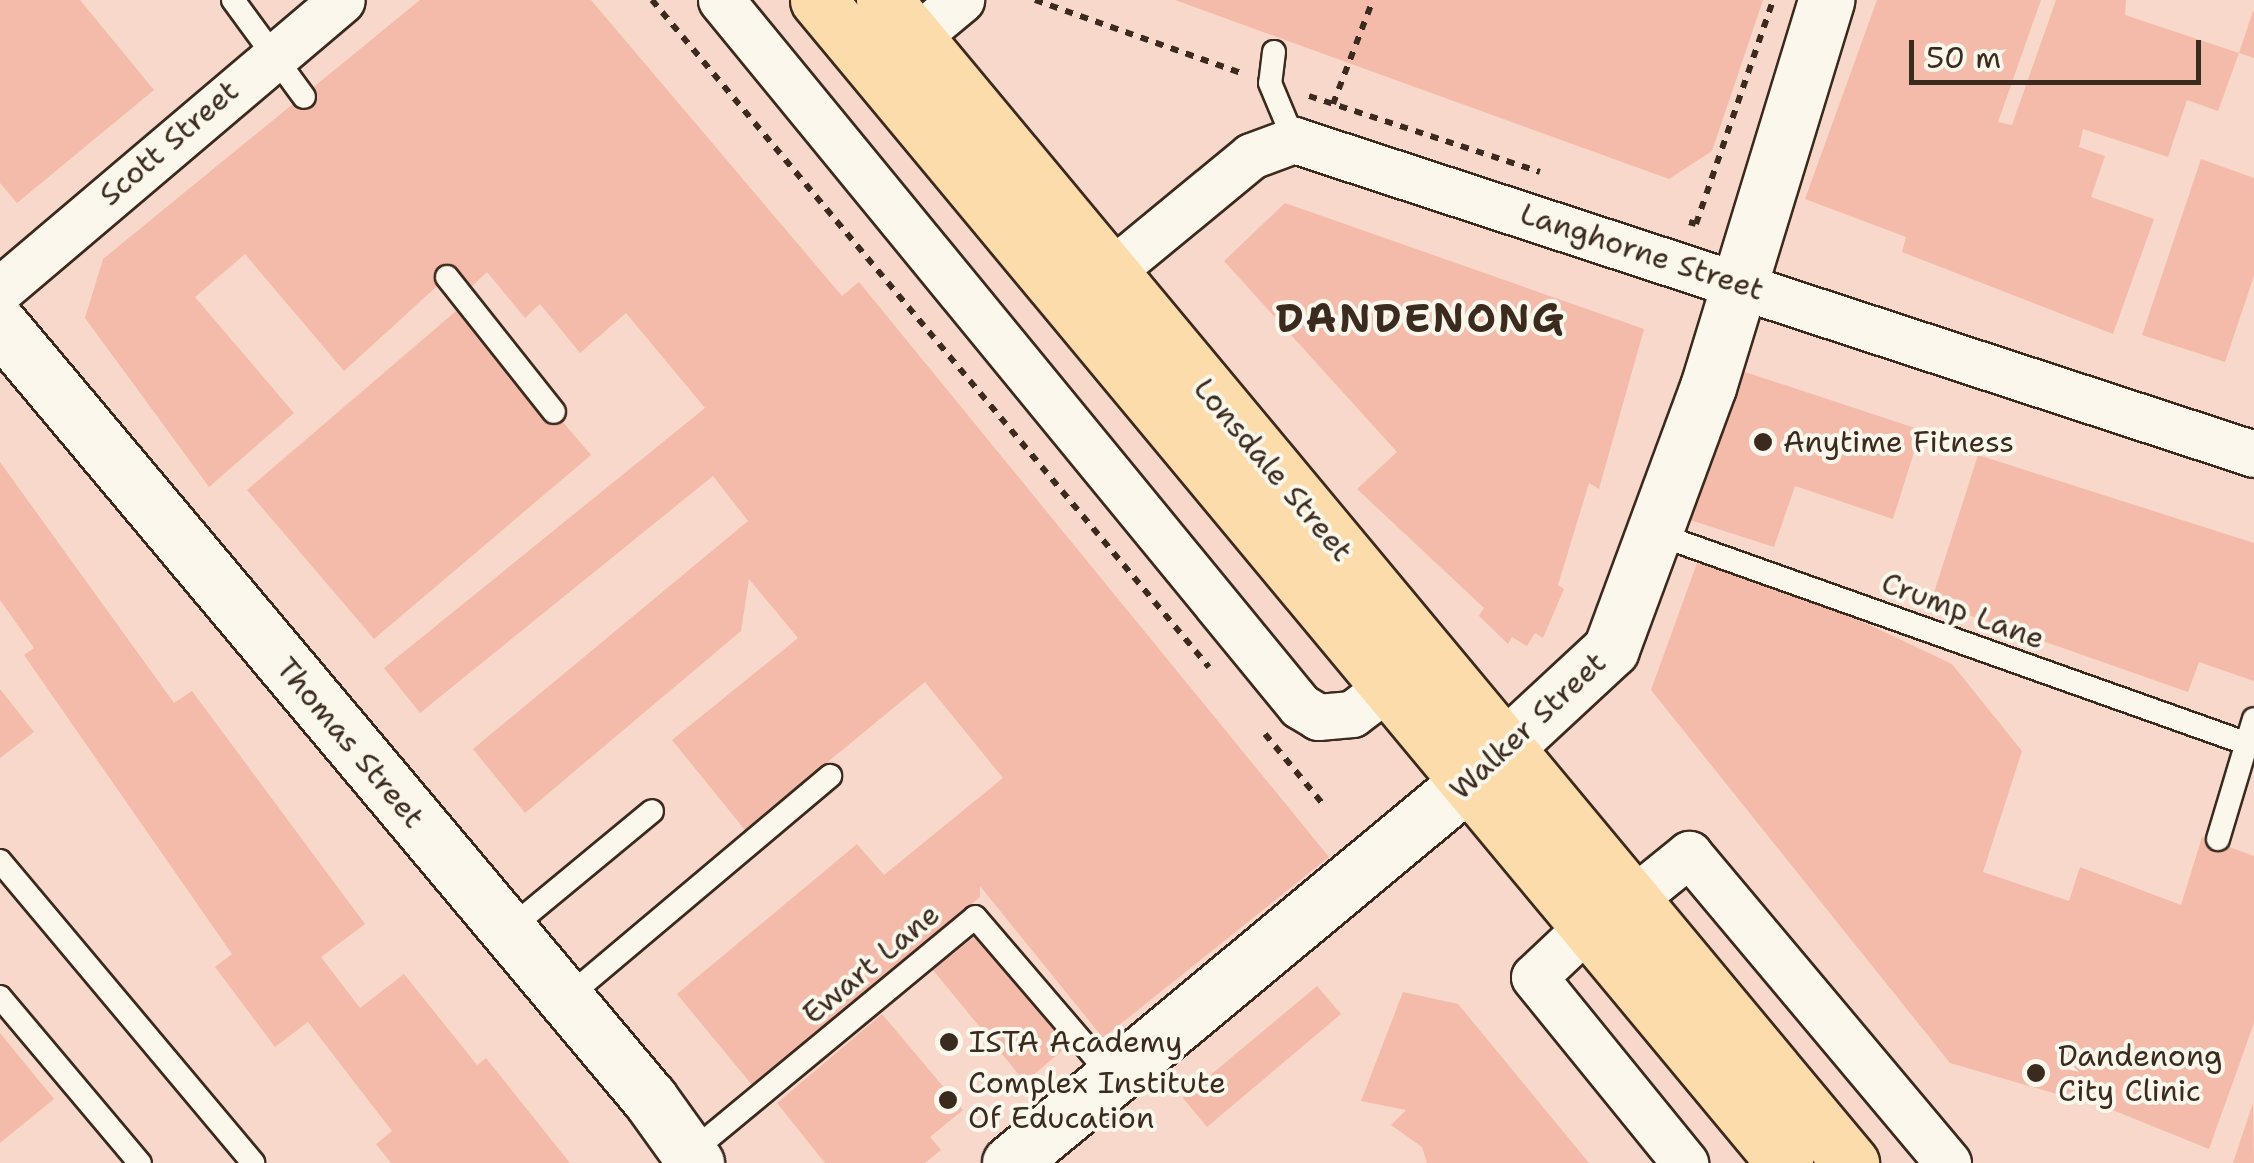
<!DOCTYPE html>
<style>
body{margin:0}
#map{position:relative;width:2254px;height:1163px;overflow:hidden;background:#f9e5d8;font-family:"Shantell Sans",sans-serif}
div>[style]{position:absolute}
.built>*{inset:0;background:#f8d8ca}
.building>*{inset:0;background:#f4bbaa}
.path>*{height:6px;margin-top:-3px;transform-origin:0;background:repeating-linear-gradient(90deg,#3b2a1e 0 8px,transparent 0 16px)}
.roads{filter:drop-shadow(2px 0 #3b2a1e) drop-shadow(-2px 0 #3b2a1e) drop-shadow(0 2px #3b2a1e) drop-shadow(0 -2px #3b2a1e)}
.lane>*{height:22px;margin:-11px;padding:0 11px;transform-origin:11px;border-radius:11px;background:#fbf7ec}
.street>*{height:45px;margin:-22.5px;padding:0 22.5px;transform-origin:22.5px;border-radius:22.5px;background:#fbf7ec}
.secondary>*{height:55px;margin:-27.5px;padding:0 27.5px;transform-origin:27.5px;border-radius:27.5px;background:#fbf7ec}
.highway>*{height:55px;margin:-27.5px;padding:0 27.5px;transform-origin:27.5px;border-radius:27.5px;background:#fddcac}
.dots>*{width:28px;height:28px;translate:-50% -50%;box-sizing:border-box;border:5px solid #fbf7ec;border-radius:50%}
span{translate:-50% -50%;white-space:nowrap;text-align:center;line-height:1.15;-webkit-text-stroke:8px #fbf7ec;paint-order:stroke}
.street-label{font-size:30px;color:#3b2a1e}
.poi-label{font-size:30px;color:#3b2a1e}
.left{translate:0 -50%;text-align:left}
.district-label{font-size:40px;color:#3b2a1e;font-weight:700;letter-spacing:2.5px}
.scale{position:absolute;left:1909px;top:40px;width:292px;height:45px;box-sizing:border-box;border:5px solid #3b2a1e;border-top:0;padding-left:12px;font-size:30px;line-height:35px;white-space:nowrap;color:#3b2a1e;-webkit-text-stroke:8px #fbf7ec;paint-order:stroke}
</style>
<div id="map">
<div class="built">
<i style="clip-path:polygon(0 0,2254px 0,2254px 1163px,0 1163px)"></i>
</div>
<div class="building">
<i style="clip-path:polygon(0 0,80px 0,154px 90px,17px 203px,0 183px)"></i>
<i style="clip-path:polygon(420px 0,591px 0,842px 296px,859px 282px,1329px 857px,1103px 1038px,980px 886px,980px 897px,752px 1085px,677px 994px,857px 844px,884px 875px,1003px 778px,925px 682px,745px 830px,672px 740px,798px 638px,749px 579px,741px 631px,525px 813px,473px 749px,748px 521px,713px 476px,420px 713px,384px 668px,705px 408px,626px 313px,580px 353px,540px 304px,525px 318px,487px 272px,466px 292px,447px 277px,344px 371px,245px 254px,195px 297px,294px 413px,209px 487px,85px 318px,103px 259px)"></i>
<i style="clip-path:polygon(1175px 0,1763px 0,1712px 151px,1669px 179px)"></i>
<i style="clip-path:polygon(1877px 0,2041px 0,1998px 122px,2012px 125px,2056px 0,2126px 0,2125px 15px,2239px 53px,2218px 111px,2187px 100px,2168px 157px,2083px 129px,2079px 147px,2105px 156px,2091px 197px,2154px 219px,2113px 334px,1902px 252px,1906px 237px,1805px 199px)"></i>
<i style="clip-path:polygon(2253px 11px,2254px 12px,2254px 58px,2239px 53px)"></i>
<i style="clip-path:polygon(2201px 159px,2254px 178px,2254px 276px,2225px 362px,2142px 335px)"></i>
<i style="clip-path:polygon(1285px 203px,1644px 329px,1599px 489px,1589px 483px,1558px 585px,1564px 589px,1543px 638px,1535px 633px,1527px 646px,1512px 637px,1508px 644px,1479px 616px,1484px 608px,1357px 489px,1397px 452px,1224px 261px)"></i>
<i style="clip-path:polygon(463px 305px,591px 455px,374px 639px,247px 490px)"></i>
<i style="clip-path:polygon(1742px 371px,1921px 430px,1893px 519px,1795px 486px,1774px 547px,1690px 520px)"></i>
<i style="clip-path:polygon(1978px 455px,2254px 543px,2254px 681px,2199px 662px,2188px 692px,1931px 602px)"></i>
<i style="clip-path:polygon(0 462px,174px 703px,192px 691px,365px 924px,321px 957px,360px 1008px,404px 974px,477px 1065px,486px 1058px,570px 1163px,391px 1163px,376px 1144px,392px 1131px,308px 1022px,275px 1047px,215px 967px,232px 954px,24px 655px,34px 648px,0 600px)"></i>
<i style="clip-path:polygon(1697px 563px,1825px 604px,1952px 664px,2022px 751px,1983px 872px,2069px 901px,2080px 867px,2181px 905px,2202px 837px,2254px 856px,2254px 1023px,2209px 1149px,2115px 1111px,1950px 1063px,1651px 690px)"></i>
<i style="clip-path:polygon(0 689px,34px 732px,0 758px)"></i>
<i style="clip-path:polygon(984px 929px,1076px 1039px,1025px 1082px,933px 970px)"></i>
<i style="clip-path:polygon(1317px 986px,1341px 1014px,1207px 1127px,1183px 1098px)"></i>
<i style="clip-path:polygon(1403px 992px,1458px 1004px,1589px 1163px,1427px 1163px,1422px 1147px,1391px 1125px,1406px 1110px,1361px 1101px)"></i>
<i style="clip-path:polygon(882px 1014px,963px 1110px,930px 1137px,941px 1150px,925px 1163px,825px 1163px,777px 1103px)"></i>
<i style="clip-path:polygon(0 1033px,54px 1099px,0 1143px)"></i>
<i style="clip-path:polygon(2253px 1103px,2254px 1163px,2233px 1163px)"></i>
</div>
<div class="path">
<i style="left:652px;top:0;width:869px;rotate:50.14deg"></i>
<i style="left:1035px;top:0;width:219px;rotate:19.5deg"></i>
<i style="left:1309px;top:96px;width:243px;rotate:18.2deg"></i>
<i style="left:1333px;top:104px;width:111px;rotate:-69deg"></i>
<i style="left:1689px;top:222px;width:7px;rotate:16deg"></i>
<i style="left:1696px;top:224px;width:237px;rotate:-71deg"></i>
<i style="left:1265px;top:734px;width:89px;rotate:50.4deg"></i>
</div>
<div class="roads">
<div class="lane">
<i style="left:233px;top:0;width:120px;rotate:53.8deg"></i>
<i style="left:1274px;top:52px;width:31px;rotate:97deg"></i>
<i style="left:1270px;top:83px;width:62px;rotate:67.2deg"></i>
<i style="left:447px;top:277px;width:172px;rotate:51.6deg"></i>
<i style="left:1657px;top:534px;width:627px;rotate:19.56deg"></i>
<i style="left:2218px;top:839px;width:125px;rotate:-73.3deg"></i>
<i style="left:0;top:861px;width:394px;rotate:50deg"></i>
<i style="left:507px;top:931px;width:188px;rotate:-39.6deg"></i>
<i style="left:0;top:997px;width:217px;rotate:49.9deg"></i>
<i style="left:564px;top:1000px;width:348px;rotate:-40.1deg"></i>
<i style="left:689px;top:1154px;width:371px;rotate:-39.6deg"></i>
<i style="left:975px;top:917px;width:212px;rotate:49.4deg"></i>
</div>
<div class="street">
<i style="left:721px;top:0;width:913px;rotate:50.64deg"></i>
<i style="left:1300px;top:706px;width:21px;rotate:31deg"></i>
<i style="left:1318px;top:717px;width:34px;rotate:-5deg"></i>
<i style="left:1352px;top:714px;width:46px;rotate:-37.1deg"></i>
<i style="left:915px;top:38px;width:60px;rotate:-39.6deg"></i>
<i style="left:0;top:290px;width:448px;rotate:-40.3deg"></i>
<i style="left:1085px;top:293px;width:215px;rotate:-39.5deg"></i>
<i style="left:1251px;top:156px;width:46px;rotate:-20.4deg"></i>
<i style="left:1294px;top:140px;width:1010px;rotate:18.11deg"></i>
<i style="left:1631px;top:901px;width:75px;rotate:-39deg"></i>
<i style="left:1689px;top:854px;width:403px;rotate:50deg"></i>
<i style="left:1588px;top:926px;width:74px;rotate:136.6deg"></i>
<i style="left:1534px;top:977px;width:240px;rotate:50.9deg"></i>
</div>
<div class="secondary">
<i style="left:0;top:325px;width:1011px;rotate:49.98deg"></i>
<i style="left:650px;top:1099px;width:79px;rotate:54.3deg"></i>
<i style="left:1010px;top:1163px;width:596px;rotate:-39.76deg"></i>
<i style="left:1468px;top:782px;width:195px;rotate:-42.9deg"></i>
<i style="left:1611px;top:649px;width:279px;rotate:-69.7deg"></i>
<i style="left:1708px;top:387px;width:405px;rotate:-73deg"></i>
</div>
<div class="highway">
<i style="left:818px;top:0;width:1513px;rotate:50.26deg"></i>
<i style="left:884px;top:0;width:1513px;rotate:50.26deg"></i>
</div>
</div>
<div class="dots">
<i style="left:1763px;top:442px;background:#3b2a1e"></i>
<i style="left:949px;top:1042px;background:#3b2a1e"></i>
<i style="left:2036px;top:1073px;background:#3b2a1e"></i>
<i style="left:948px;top:1100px;background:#3b2a1e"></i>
</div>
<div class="street-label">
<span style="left:169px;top:143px;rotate:-41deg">Scott Street</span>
<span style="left:1642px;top:252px;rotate:18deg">Langhorne Street</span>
<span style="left:1273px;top:470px;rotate:50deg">Lonsdale Street</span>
<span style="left:1963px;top:611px;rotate:20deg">Crump Lane</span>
<span style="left:1528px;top:726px;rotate:-43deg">Walker Street</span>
<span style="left:350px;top:743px;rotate:50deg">Thomas Street</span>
<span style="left:871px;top:964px;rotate:-40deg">Ewart Lane</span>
</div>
<div class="poi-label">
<span class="left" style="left:1783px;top:442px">Anytime Fitness</span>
<span class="left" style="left:969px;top:1042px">ISTA Academy</span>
<span class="left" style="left:2058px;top:1073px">Dandenong<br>City Clinic</span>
<span class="left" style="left:968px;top:1100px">Complex Institute<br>Of Education</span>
</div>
<div class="district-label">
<span style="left:1421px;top:318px">DANDENONG</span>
</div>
<div class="scale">50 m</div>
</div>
